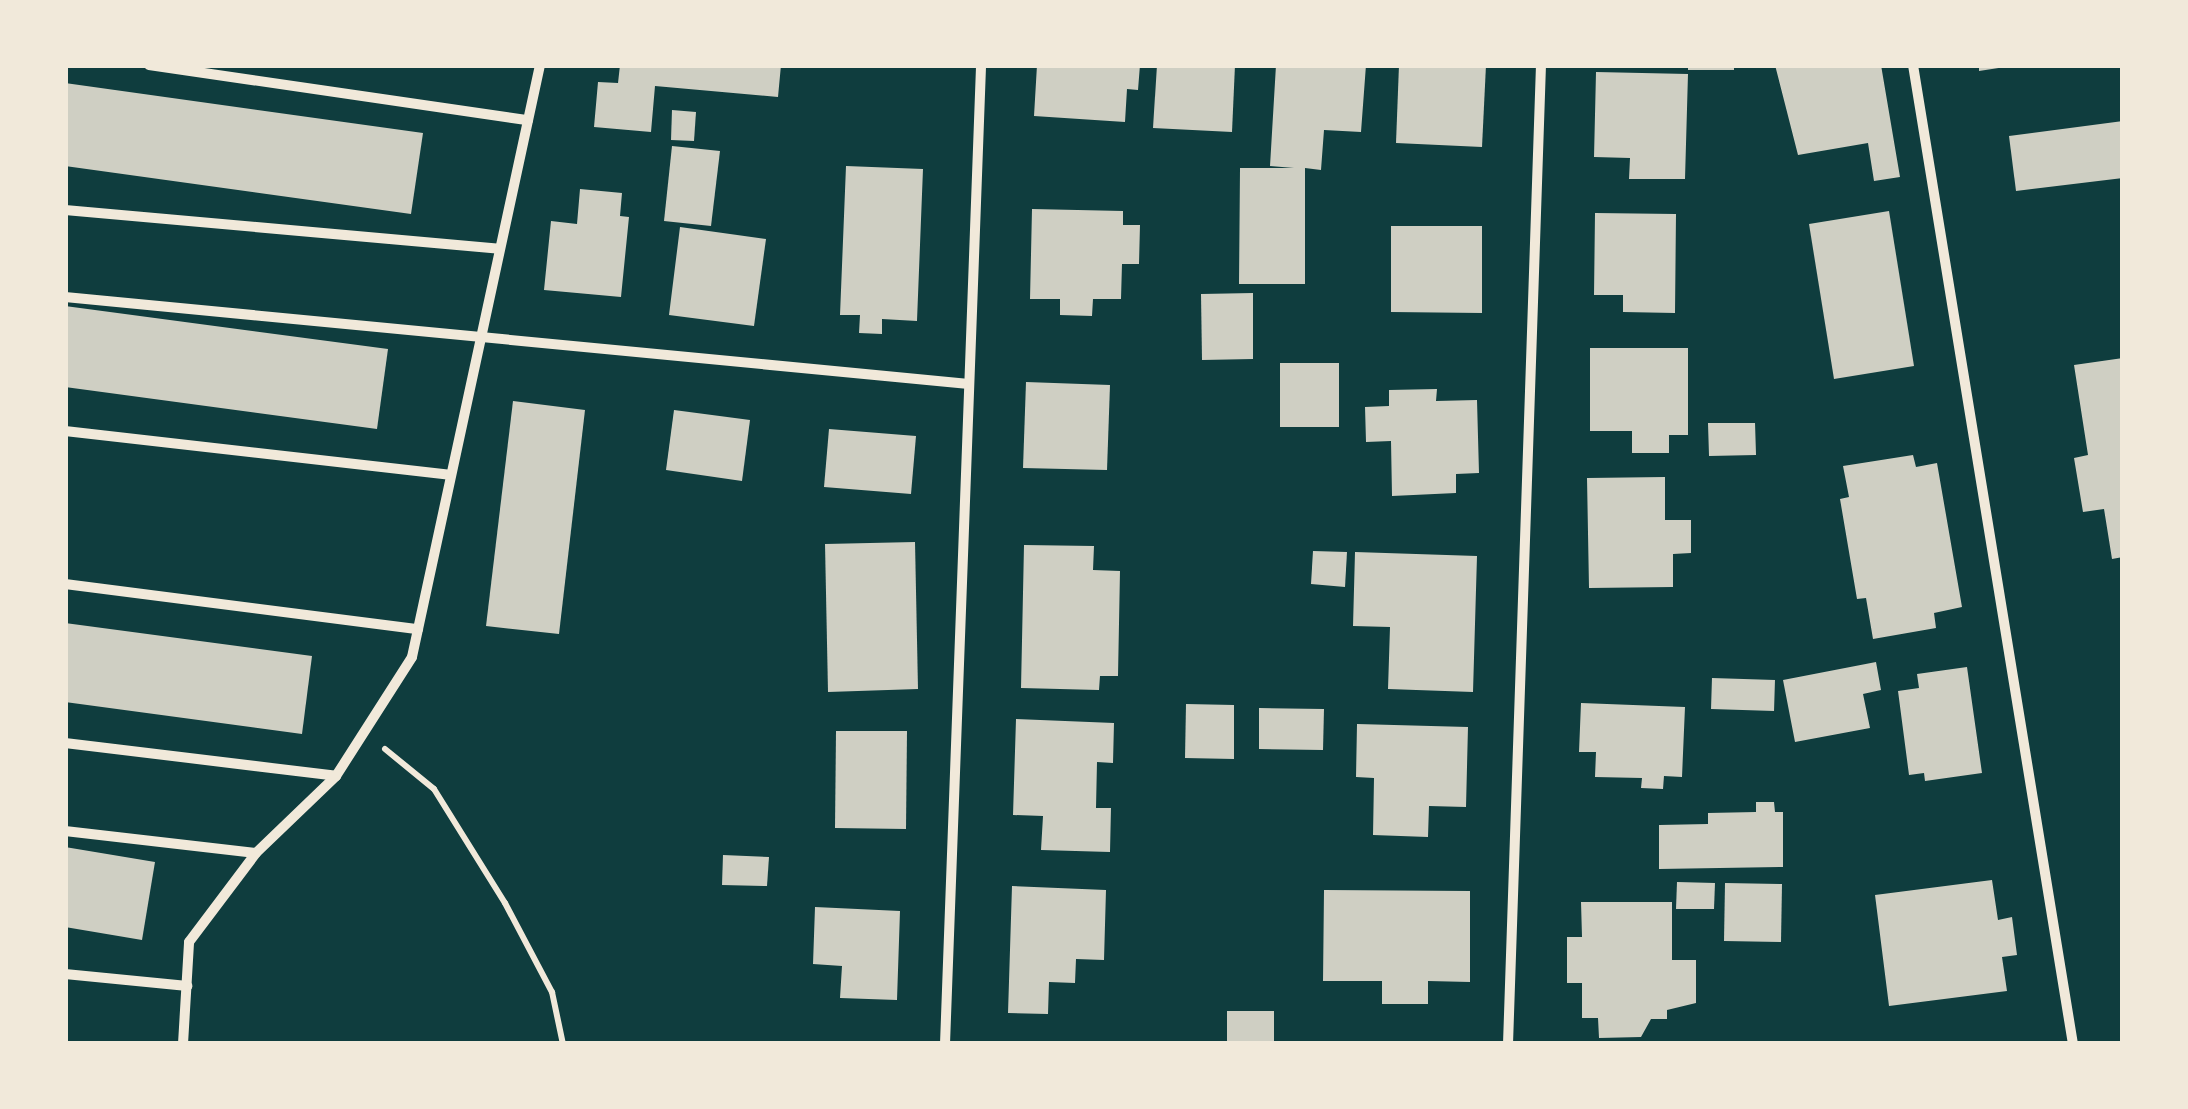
<!DOCTYPE html>
<style>
body{margin:0}
#map{position:relative;width:2188px;height:1109px;overflow:hidden;background:#0f3d3e;font-family:"Golos Text",sans-serif}
div>[style]{position:absolute}
.building>*{inset:0;background:#cfcfc3}
.path>*{height:6px;margin:-3px;padding:0 3px;transform-origin:3px;border-radius:3px;background:#f1e9da}
.minor>*{height:10px;margin:-5px;padding:0 5px;transform-origin:5px;border-radius:5px;background:#f1e9da}
span{translate:-50% -50%;white-space:nowrap;text-align:center;line-height:1.15;-webkit-text-stroke:8px #f1e9da;paint-order:stroke}
.frame{position:absolute;inset:0;border:68px solid #f1e9da;pointer-events:none}
</style>
<div id="map">
<div class="building">
<i style="clip-path:polygon(620px 65px,781px 65px,778px 97px,655px 86px,651px 132px,594px 127px,598px 82px,618px 83px)"></i>
<i style="clip-path:polygon(1037px 65px,1140px 65px,1138px 90px,1127px 89px,1125px 122px,1034px 116px)"></i>
<i style="clip-path:polygon(1157px 65px,1235px 65px,1232px 132px,1153px 128px)"></i>
<i style="clip-path:polygon(1276px 65px,1366px 65px,1361px 132px,1324px 130px,1321px 170px,1305px 168px,1305px 284px,1239px 284px,1240px 168px,1294px 168px,1270px 166px)"></i>
<i style="clip-path:polygon(1399px 65px,1486px 65px,1482px 147px,1396px 143px)"></i>
<i style="clip-path:polygon(1688px 65px,1734px 65px,1734px 70px,1688px 70px)"></i>
<i style="clip-path:polygon(1775px 65px,1881px 65px,1900px 177px,1874px 181px,1868px 143px,1798px 155px)"></i>
<i style="clip-path:polygon(1979px 65px,2005px 65px,2005px 67px,1979px 71px)"></i>
<i style="clip-path:polygon(1596px 72px,1688px 74px,1685px 179px,1629px 179px,1630px 158px,1594px 157px)"></i>
<i style="clip-path:polygon(65px 83px,423px 133px,411px 214px,65px 166px)"></i>
<i style="clip-path:polygon(672px 110px,696px 112px,694px 141px,671px 140px)"></i>
<i style="clip-path:polygon(2123px 121px,2123px 178px,2016px 191px,2009px 136px)"></i>
<i style="clip-path:polygon(672px 146px,720px 151px,711px 226px,664px 221px)"></i>
<i style="clip-path:polygon(846px 166px,923px 169px,917px 321px,882px 319px,882px 334px,859px 333px,860px 315px,840px 315px)"></i>
<i style="clip-path:polygon(580px 189px,622px 193px,620px 216px,629px 217px,621px 297px,544px 290px,551px 221px,577px 224px)"></i>
<i style="clip-path:polygon(1032px 209px,1123px 211px,1123px 225px,1140px 225px,1139px 264px,1122px 264px,1121px 299px,1093px 299px,1092px 316px,1060px 315px,1060px 299px,1030px 299px)"></i>
<i style="clip-path:polygon(1889px 211px,1914px 366px,1834px 379px,1809px 224px)"></i>
<i style="clip-path:polygon(1595px 213px,1676px 214px,1675px 313px,1623px 312px,1623px 295px,1594px 295px)"></i>
<i style="clip-path:polygon(1391px 226px,1482px 226px,1482px 313px,1391px 312px)"></i>
<i style="clip-path:polygon(680px 227px,766px 239px,754px 326px,669px 315px)"></i>
<i style="clip-path:polygon(1253px 293px,1253px 359px,1202px 360px,1201px 294px)"></i>
<i style="clip-path:polygon(65px 306px,388px 349px,377px 429px,65px 387px)"></i>
<i style="clip-path:polygon(1590px 348px,1688px 348px,1688px 435px,1669px 435px,1669px 453px,1632px 453px,1632px 431px,1590px 431px)"></i>
<i style="clip-path:polygon(2123px 358px,2123px 557px,2112px 559px,2104px 509px,2083px 512px,2074px 458px,2088px 455px,2074px 365px)"></i>
<i style="clip-path:polygon(1280px 363px,1339px 363px,1339px 427px,1280px 427px)"></i>
<i style="clip-path:polygon(1026px 382px,1110px 385px,1107px 470px,1023px 468px)"></i>
<i style="clip-path:polygon(1437px 389px,1436px 401px,1477px 400px,1479px 473px,1456px 474px,1456px 493px,1392px 496px,1391px 441px,1366px 442px,1365px 407px,1389px 406px,1389px 390px)"></i>
<i style="clip-path:polygon(513px 401px,585px 410px,559px 634px,486px 626px)"></i>
<i style="clip-path:polygon(674px 410px,750px 420px,742px 481px,666px 470px)"></i>
<i style="clip-path:polygon(1708px 423px,1755px 423px,1756px 455px,1709px 456px)"></i>
<i style="clip-path:polygon(829px 429px,916px 436px,911px 494px,824px 487px)"></i>
<i style="clip-path:polygon(1913px 455px,1916px 467px,1937px 463px,1962px 607px,1934px 613px,1936px 628px,1873px 639px,1866px 598px,1857px 599px,1840px 499px,1849px 497px,1843px 466px)"></i>
<i style="clip-path:polygon(1665px 477px,1665px 520px,1691px 520px,1691px 553px,1673px 554px,1673px 587px,1589px 588px,1587px 478px)"></i>
<i style="clip-path:polygon(915px 542px,918px 689px,828px 692px,825px 544px)"></i>
<i style="clip-path:polygon(1024px 545px,1094px 546px,1093px 570px,1120px 571px,1118px 676px,1100px 676px,1099px 690px,1021px 688px)"></i>
<i style="clip-path:polygon(1313px 551px,1347px 552px,1345px 587px,1311px 584px)"></i>
<i style="clip-path:polygon(1355px 552px,1477px 556px,1473px 692px,1388px 689px,1390px 627px,1353px 626px)"></i>
<i style="clip-path:polygon(65px 623px,312px 656px,302px 734px,65px 702px)"></i>
<i style="clip-path:polygon(1876px 662px,1881px 690px,1863px 694px,1870px 728px,1795px 742px,1783px 680px)"></i>
<i style="clip-path:polygon(1967px 667px,1982px 773px,1925px 781px,1924px 773px,1909px 775px,1898px 691px,1919px 688px,1917px 674px)"></i>
<i style="clip-path:polygon(1712px 678px,1775px 680px,1774px 711px,1711px 709px)"></i>
<i style="clip-path:polygon(1581px 703px,1685px 707px,1682px 777px,1664px 776px,1663px 789px,1641px 788px,1642px 778px,1595px 777px,1596px 752px,1579px 752px)"></i>
<i style="clip-path:polygon(1186px 704px,1234px 705px,1234px 759px,1185px 758px)"></i>
<i style="clip-path:polygon(1259px 708px,1324px 709px,1323px 750px,1259px 749px)"></i>
<i style="clip-path:polygon(1016px 719px,1114px 723px,1113px 763px,1097px 762px,1096px 808px,1111px 808px,1110px 852px,1041px 850px,1043px 816px,1013px 815px)"></i>
<i style="clip-path:polygon(1357px 724px,1468px 727px,1466px 807px,1429px 806px,1428px 837px,1373px 835px,1374px 778px,1356px 777px)"></i>
<i style="clip-path:polygon(836px 731px,907px 731px,906px 829px,835px 828px)"></i>
<i style="clip-path:polygon(1756px 802px,1774px 802px,1775px 812px,1783px 812px,1783px 867px,1659px 869px,1659px 825px,1708px 824px,1708px 813px,1756px 812px)"></i>
<i style="clip-path:polygon(65px 847px,155px 862px,142px 940px,65px 927px)"></i>
<i style="clip-path:polygon(723px 855px,769px 857px,767px 886px,722px 885px)"></i>
<i style="clip-path:polygon(1992px 880px,1998px 920px,2012px 917px,2017px 955px,2002px 957px,2007px 991px,1889px 1006px,1875px 895px)"></i>
<i style="clip-path:polygon(1677px 882px,1715px 883px,1714px 909px,1676px 909px)"></i>
<i style="clip-path:polygon(1725px 883px,1782px 884px,1781px 942px,1724px 941px)"></i>
<i style="clip-path:polygon(1012px 886px,1106px 890px,1104px 960px,1076px 959px,1075px 983px,1049px 982px,1048px 1014px,1008px 1013px)"></i>
<i style="clip-path:polygon(1324px 890px,1470px 891px,1470px 982px,1428px 981px,1428px 1004px,1382px 1004px,1382px 981px,1323px 981px)"></i>
<i style="clip-path:polygon(1581px 902px,1672px 902px,1672px 960px,1696px 960px,1696px 1003px,1667px 1010px,1667px 1019px,1651px 1019px,1641px 1037px,1599px 1038px,1598px 1018px,1582px 1018px,1582px 983px,1567px 983px,1567px 937px,1582px 937px)"></i>
<i style="clip-path:polygon(815px 907px,900px 911px,897px 1000px,840px 998px,842px 966px,813px 964px)"></i>
<i style="clip-path:polygon(1227px 1011px,1274px 1011px,1274px 1044px,1227px 1044px)"></i>
</div>
<div class="path">
<i style="left:385px;top:749px;width:63px;rotate:39.2deg"></i>
<i style="left:434px;top:789px;width:134px;rotate:58.1deg"></i>
<i style="left:505px;top:903px;width:101px;rotate:62.2deg"></i>
<i style="left:552px;top:992px;width:53px;rotate:78.1deg"></i>
</div>
<div class="minor">
<i style="left:149px;top:65px;width:383px;rotate:8.3deg"></i>
<i style="left:1913px;top:65px;width:992px;rotate:80.72deg"></i>
<i style="left:65px;top:210px;width:436px;rotate:5.1deg"></i>
<i style="left:65px;top:297px;width:908px;rotate:5.5deg"></i>
<i style="left:65px;top:431px;width:387px;rotate:6.5deg"></i>
<i style="left:65px;top:584px;width:356px;rotate:7.3deg"></i>
<i style="left:65px;top:743px;width:273px;rotate:6.9deg"></i>
<i style="left:65px;top:831px;width:192px;rotate:6.6deg"></i>
<i style="left:65px;top:974px;width:123px;rotate:5.6deg"></i>
<i style="left:183px;top:1044px;width:102px;rotate:-86.6deg"></i>
<i style="left:189px;top:942px;width:111px;rotate:-53deg"></i>
<i style="left:256px;top:853px;width:111px;rotate:-43.9deg"></i>
<i style="left:336px;top:776px;width:141px;rotate:-57.4deg"></i>
<i style="left:412px;top:657px;width:606px;rotate:-77.8deg"></i>
<i style="left:945px;top:1044px;width:980px;rotate:-87.89deg"></i>
<i style="left:1508px;top:1044px;width:980px;rotate:-88.07deg"></i>
</div>
<div class="frame"></div>
</div>
